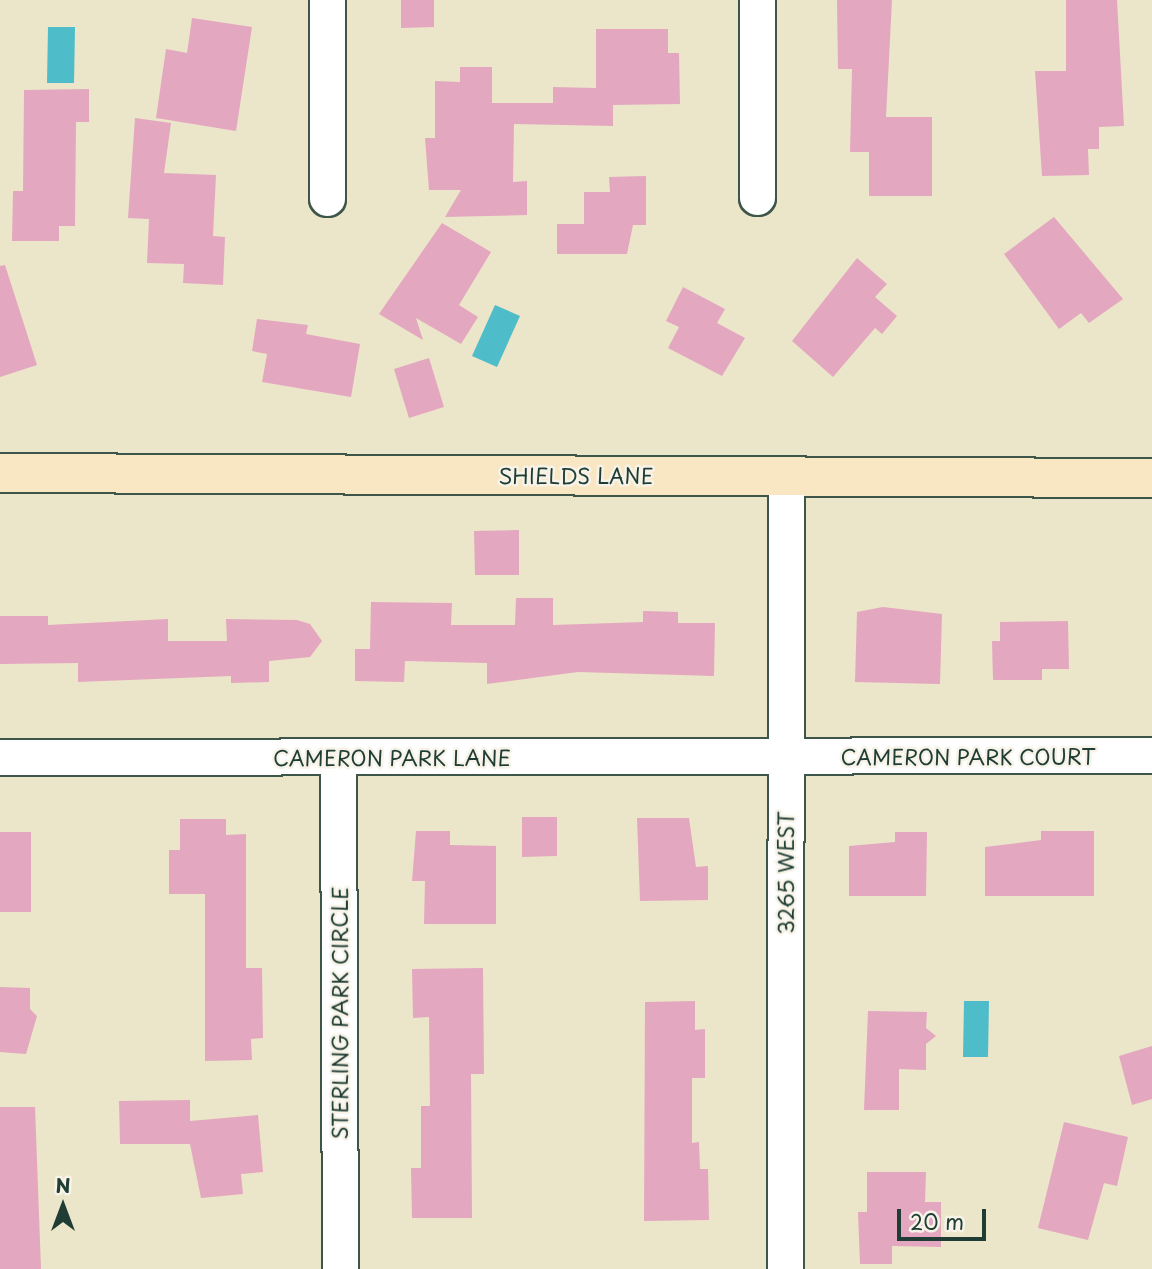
<!DOCTYPE html>
<style>
body{margin:0}
#map{position:relative;width:1152px;height:1269px;overflow:hidden;background:#ebe5c9;font-family:"Playpen Sans",sans-serif}
div>[style]{position:absolute}
.water>*{inset:0;background:#4fbcc9}
.building>*{inset:0;background:#e4a7c0}
.roads{filter:drop-shadow(2px 0 #3e564a) drop-shadow(-2px 0 #3e564a) drop-shadow(0 2px #3e564a) drop-shadow(0 -2px #3e564a)}
.street>*{height:35px;margin:-17.5px;padding:0 17.5px;transform-origin:17.5px;border-radius:17.5px;background:#fff}
.secondary>*{height:38px;margin:-19px;padding:0 19px;transform-origin:19px;border-radius:19px;background:#f9e7c3}
span{translate:-50% -50%;white-space:nowrap;text-align:center;line-height:1.15;-webkit-text-stroke:5px #f7f3e8;paint-order:stroke}
.street-label{font-size:21px;color:#1f3d34}
.north{position:absolute;left:28px;top:1171px;width:70px;height:70px;-webkit-text-stroke:5px #f7f3e8;paint-order:stroke;rotate:0deg;font-size:19px;font-weight:700;line-height:28px;text-align:center;color:#1f3d34}
.north::after{content:'';display:block;margin:auto;width:24px;height:32px;background:#1f3d34;clip-path:polygon(50% 0,100% 100%,50% 72%,0 100%)}
.scale{position:absolute;left:897px;top:1209px;width:89px;height:32px;box-sizing:border-box;border:4px solid #1f3d34;border-top:0;padding-left:9px;font-size:21px;line-height:24px;white-space:nowrap;color:#1f3d34;-webkit-text-stroke:5px #f7f3e8;paint-order:stroke}
</style>
<div id="map">
<div class="water">
<i style="clip-path:polygon(48px 27px,75px 27px,74px 83px,47px 83px)"></i>
<i style="clip-path:polygon(495px 305px,520px 316px,497px 367px,472px 356px)"></i>
<i style="clip-path:polygon(964px 1001px,989px 1001px,988px 1057px,963px 1057px)"></i>
</div>
<div class="building">
<i style="clip-path:polygon(401px 0,434px 0,434px 27px,401px 28px)"></i>
<i style="clip-path:polygon(837px 0,892px 0,886px 117px,932px 117px,932px 196px,869px 196px,869px 152px,850px 152px,852px 69px,838px 69px)"></i>
<i style="clip-path:polygon(1066px 0,1117px 0,1124px 126px,1099px 127px,1099px 149px,1088px 149px,1089px 175px,1042px 176px,1035px 71px,1066px 71px)"></i>
<i style="clip-path:polygon(192px 18px,252px 27px,236px 131px,156px 118px,166px 49px,187px 53px)"></i>
<i style="clip-path:polygon(596px 29px,668px 29px,668px 53px,679px 53px,680px 104px,613px 105px,613px 126px,514px 124px,513px 182px,527px 181px,527px 215px,445px 217px,461px 190px,429px 190px,425px 138px,435px 138px,435px 81px,460px 82px,460px 67px,492px 67px,492px 103px,553px 103px,553px 87px,596px 88px)"></i>
<i style="clip-path:polygon(89px 89px,89px 122px,76px 122px,75px 226px,59px 226px,59px 241px,12px 241px,13px 191px,23px 191px,24px 90px)"></i>
<i style="clip-path:polygon(135px 118px,171px 123px,164px 173px,216px 175px,213px 236px,225px 237px,223px 285px,183px 283px,184px 264px,147px 263px,149px 219px,128px 218px)"></i>
<i style="clip-path:polygon(646px 176px,646px 225px,633px 225px,627px 254px,557px 254px,557px 224px,584px 224px,584px 192px,610px 192px,609px 177px)"></i>
<i style="clip-path:polygon(1054px 217px,1123px 299px,1089px 323px,1081px 313px,1059px 329px,1004px 254px)"></i>
<i style="clip-path:polygon(442px 223px,491px 252px,459px 305px,478px 317px,461px 344px,416px 318px,423px 340px,379px 314px)"></i>
<i style="clip-path:polygon(857px 258px,887px 284px,875px 297px,897px 316px,882px 334px,875px 328px,833px 377px,792px 341px)"></i>
<i style="clip-path:polygon(5px 265px,37px 365px,0 377px,0 266px)"></i>
<i style="clip-path:polygon(683px 287px,725px 309px,717px 323px,745px 338px,722px 376px,668px 348px,679px 327px,666px 321px)"></i>
<i style="clip-path:polygon(257px 319px,308px 325px,306px 334px,360px 344px,351px 397px,262px 382px,267px 354px,252px 351px)"></i>
<i style="clip-path:polygon(429px 358px,444px 407px,409px 418px,394px 369px)"></i>
<i style="clip-path:polygon(519px 530px,519px 575px,475px 575px,474px 531px)"></i>
<i style="clip-path:polygon(516px 598px,553px 598px,553px 625px,643px 622px,643px 611px,678px 612px,678px 623px,715px 623px,714px 676px,578px 672px,487px 684px,487px 663px,405px 661px,404px 682px,355px 681px,355px 649px,370px 649px,371px 602px,452px 603px,451px 625px,515px 625px)"></i>
<i style="clip-path:polygon(883px 607px,942px 614px,940px 684px,855px 682px,857px 612px)"></i>
<i style="clip-path:polygon(0 616px,48px 616px,48px 625px,168px 619px,168px 641px,227px 641px,226px 619px,297px 620px,310px 624px,322px 641px,310px 657px,269px 661px,269px 682px,231px 683px,231px 676px,78px 682px,78px 663px,0 664px)"></i>
<i style="clip-path:polygon(1068px 621px,1069px 669px,1042px 669px,1042px 680px,993px 680px,992px 641px,1000px 641px,1000px 622px)"></i>
<i style="clip-path:polygon(522px 817px,557px 817px,557px 856px,522px 857px)"></i>
<i style="clip-path:polygon(637px 818px,689px 818px,696px 867px,708px 866px,708px 900px,640px 901px)"></i>
<i style="clip-path:polygon(180px 819px,226px 819px,226px 835px,246px 834px,246px 968px,262px 968px,263px 1038px,251px 1039px,252px 1060px,205px 1061px,205px 894px,169px 894px,169px 850px,180px 850px)"></i>
<i style="clip-path:polygon(416px 831px,450px 831px,450px 845px,496px 846px,496px 924px,424px 924px,425px 881px,412px 881px)"></i>
<i style="clip-path:polygon(1041px 831px,1094px 831px,1094px 896px,985px 896px,985px 847px,1041px 840px)"></i>
<i style="clip-path:polygon(0 832px,31px 832px,31px 912px,0 912px)"></i>
<i style="clip-path:polygon(895px 832px,927px 832px,926px 896px,849px 896px,849px 846px,895px 842px)"></i>
<i style="clip-path:polygon(483px 968px,484px 1074px,471px 1074px,472px 1218px,412px 1218px,411px 1168px,421px 1168px,421px 1106px,430px 1106px,429px 1017px,413px 1018px,412px 969px)"></i>
<i style="clip-path:polygon(0 987px,30px 988px,30px 1009px,37px 1016px,26px 1054px,0 1052px)"></i>
<i style="clip-path:polygon(695px 1001px,695px 1030px,705px 1029px,705px 1078px,692px 1078px,692px 1143px,699px 1142px,700px 1169px,708px 1169px,709px 1220px,644px 1221px,645px 1002px)"></i>
<i style="clip-path:polygon(868px 1011px,927px 1012px,926px 1028px,936px 1036px,926px 1044px,926px 1070px,899px 1069px,899px 1110px,864px 1110px)"></i>
<i style="clip-path:polygon(1152px 1046px,1152px 1099px,1132px 1105px,1119px 1056px)"></i>
<i style="clip-path:polygon(190px 1100px,190px 1121px,258px 1115px,263px 1172px,241px 1174px,243px 1194px,201px 1198px,190px 1144px,120px 1144px,119px 1101px)"></i>
<i style="clip-path:polygon(0 1107px,35px 1107px,41px 1269px,0 1269px)"></i>
<i style="clip-path:polygon(1064px 1122px,1128px 1137px,1117px 1186px,1104px 1183px,1088px 1240px,1038px 1228px)"></i>
<i style="clip-path:polygon(867px 1172px,926px 1172px,925px 1202px,941px 1202px,941px 1247px,892px 1246px,892px 1264px,860px 1264px,858px 1212px,867px 1212px)"></i>
</div>
<div class="roads">
<div class="street">
<i style="left:327px;top:0;width:198px;rotate:90deg"></i>
<i style="left:757px;top:197px;width:197px;rotate:-90deg"></i>
<i style="left:0;top:757px;width:1152px;rotate:-0.1deg"></i>
<i style="left:338px;top:757px;width:512px;rotate:89.78deg"></i>
<i style="left:785px;top:1269px;width:793px;rotate:-89.93deg"></i>
</div>
<div class="secondary">
<i style="left:0;top:473px;width:1152px;rotate:0.25deg"></i>
</div>
</div>
<div class="street-label">
<span style="left:576px;top:475px">SHIELDS LANE</span>
<span style="left:968px;top:756px">CAMERON PARK COURT</span>
<span style="left:392px;top:757px">CAMERON PARK LANE</span>
<span style="left:785px;top:873px;rotate:-90deg">3265 WEST</span>
<span style="left:339px;top:1013px;rotate:-90deg">STERLING PARK CIRCLE</span>
</div>
<div class="north">N</div>
<div class="scale">20 m</div>
</div>
